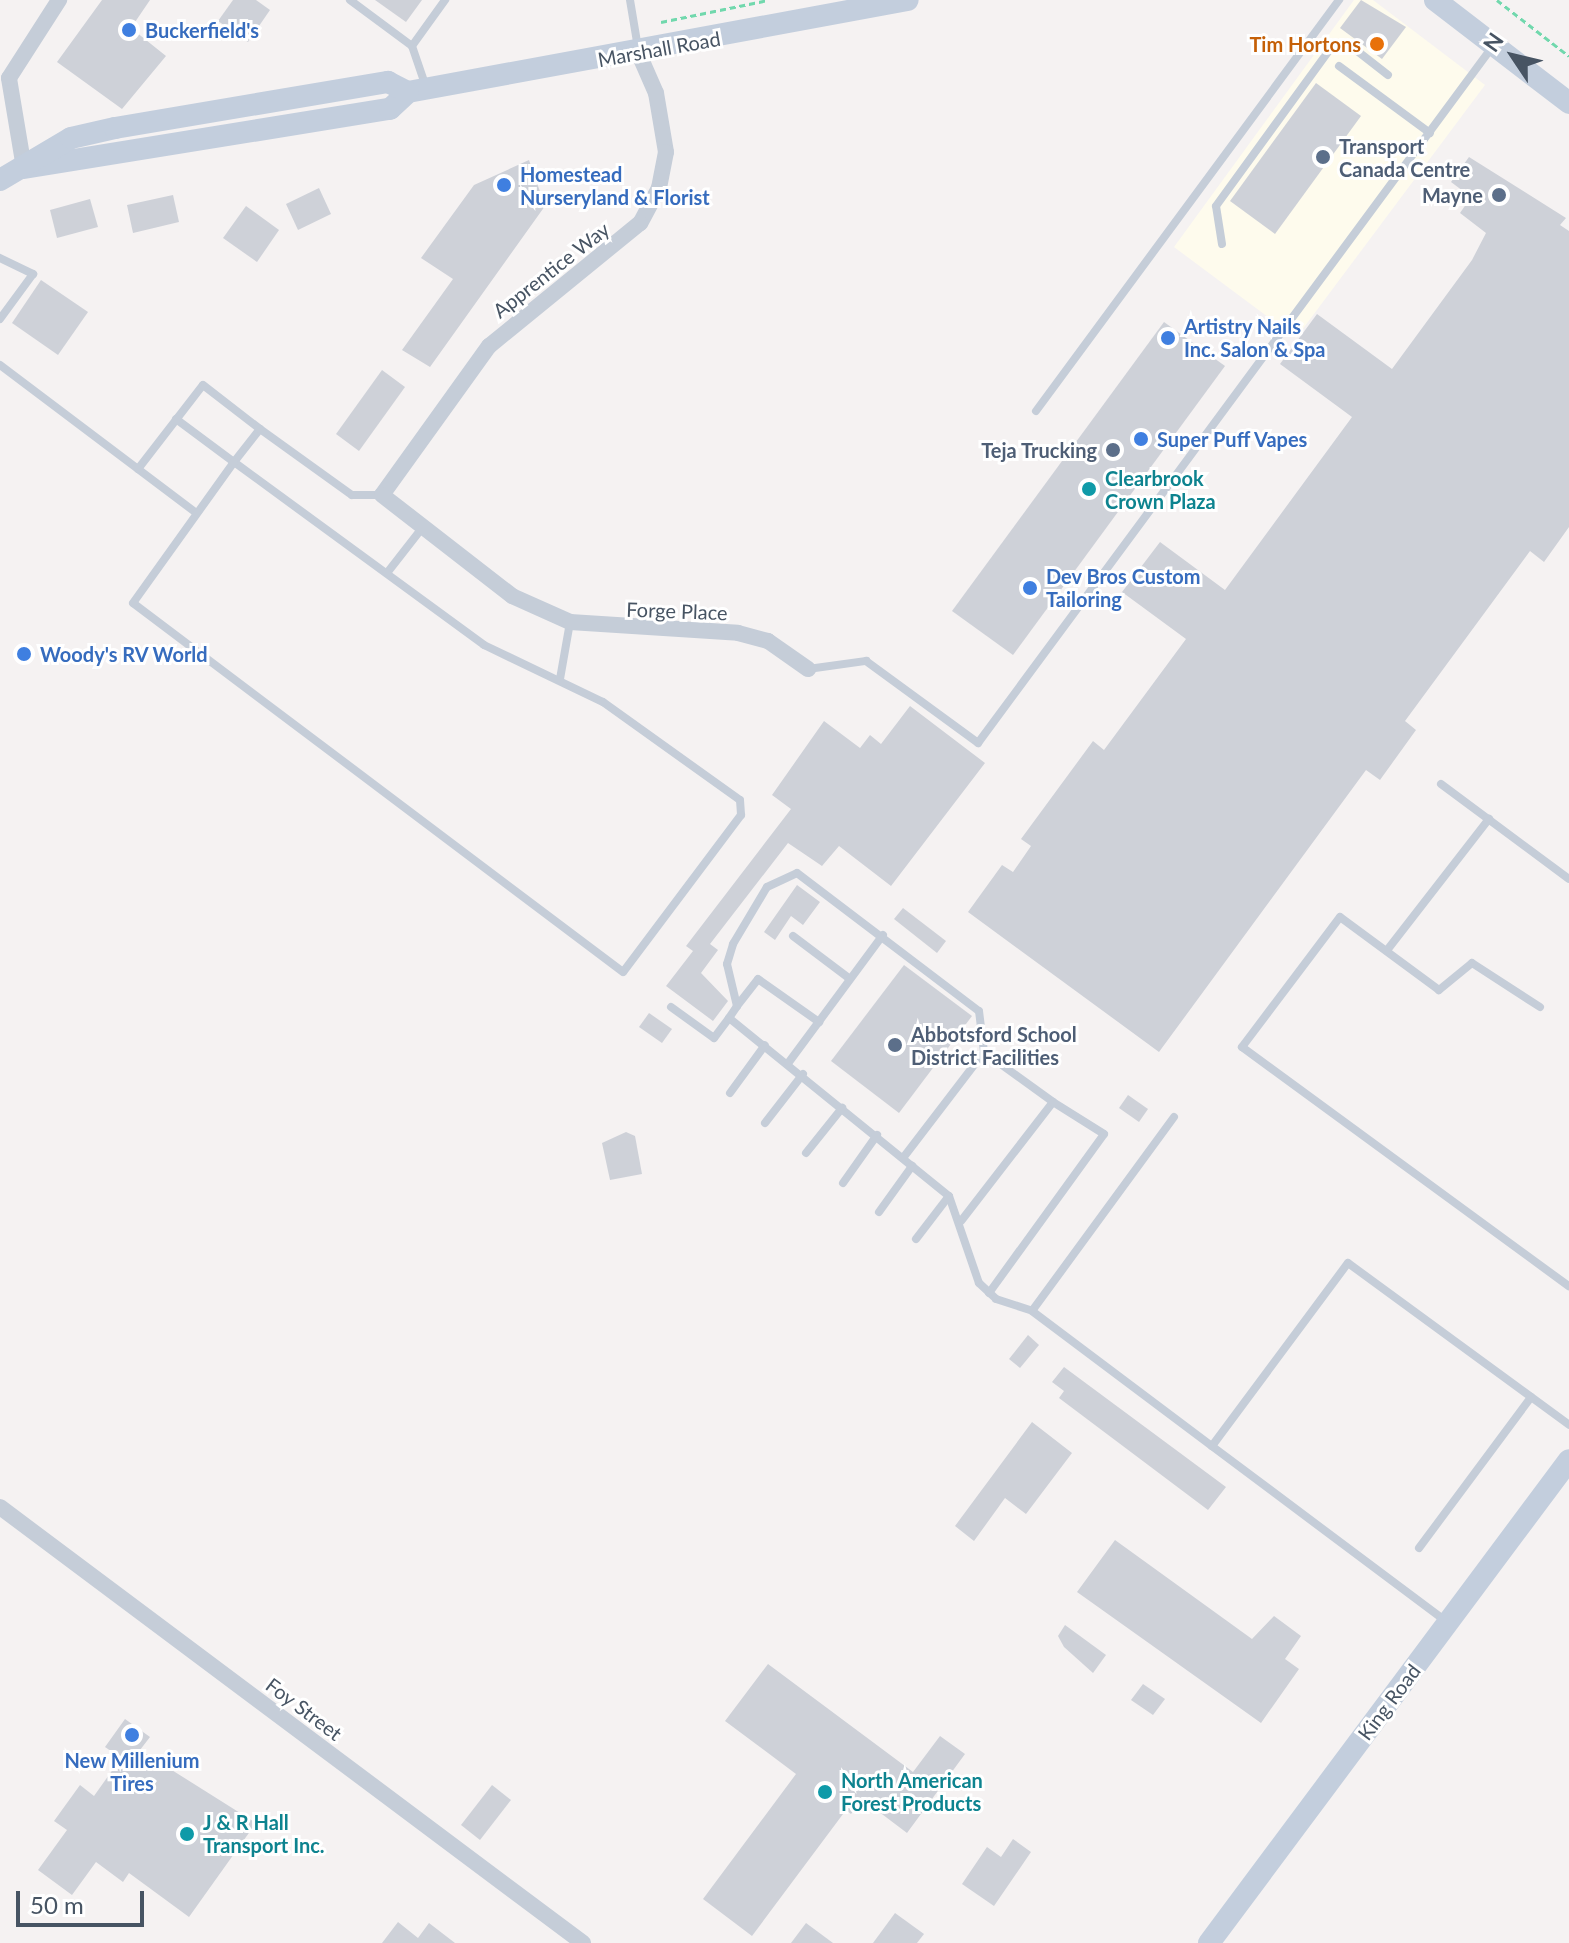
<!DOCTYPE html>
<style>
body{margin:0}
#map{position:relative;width:1569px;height:1943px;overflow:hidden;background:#f5f2f2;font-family:Lato,sans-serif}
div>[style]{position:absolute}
.commercial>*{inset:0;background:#fefbed}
.building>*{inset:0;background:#ced1d8}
.path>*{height:3px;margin-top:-1.5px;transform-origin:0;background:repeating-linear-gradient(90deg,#71d8ad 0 6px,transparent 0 10px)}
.lane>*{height:8px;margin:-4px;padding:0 4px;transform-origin:4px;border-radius:4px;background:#c5cdd8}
.street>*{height:16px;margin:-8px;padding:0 8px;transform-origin:8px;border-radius:8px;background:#c5cdd8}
.secondary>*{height:22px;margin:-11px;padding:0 11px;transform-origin:11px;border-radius:11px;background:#c3cedd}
.dots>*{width:22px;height:22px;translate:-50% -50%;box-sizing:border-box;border:4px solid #fff;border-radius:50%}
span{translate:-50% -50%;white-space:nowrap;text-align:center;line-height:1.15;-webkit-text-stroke:6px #fff;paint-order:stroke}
.shop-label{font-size:20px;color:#366cbe;font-weight:700}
.left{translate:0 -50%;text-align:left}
.food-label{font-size:20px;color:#c56008;font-weight:700}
.right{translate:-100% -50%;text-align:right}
.street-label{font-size:20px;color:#475463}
.service-label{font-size:20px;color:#4e5e75;font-weight:700}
.culture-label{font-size:20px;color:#0d838f;font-weight:700}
.north{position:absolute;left:1473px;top:16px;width:80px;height:80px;-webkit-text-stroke:6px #fff;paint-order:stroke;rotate:305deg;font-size:22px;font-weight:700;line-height:32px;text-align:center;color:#475463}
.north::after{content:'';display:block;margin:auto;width:28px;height:36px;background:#475463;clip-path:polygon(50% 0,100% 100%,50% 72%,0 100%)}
.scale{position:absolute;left:16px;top:1891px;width:128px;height:36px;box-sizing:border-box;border:4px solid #475463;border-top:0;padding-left:10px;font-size:24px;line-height:28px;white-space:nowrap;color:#475463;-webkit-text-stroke:6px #fff;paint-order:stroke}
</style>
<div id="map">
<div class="commercial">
<i style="clip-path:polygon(1354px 0,1373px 0,1485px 85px,1296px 338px,1174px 247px)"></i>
</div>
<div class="building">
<i style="clip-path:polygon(102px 0,150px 0,131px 28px,166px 56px,122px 109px,57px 62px)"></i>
<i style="clip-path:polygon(233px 0,256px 0,270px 10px,248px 42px,218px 21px)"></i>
<i style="clip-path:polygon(375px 0,422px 0,406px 22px)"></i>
<i style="clip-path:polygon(1361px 0,1406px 27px,1382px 59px,1340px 28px)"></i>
<i style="clip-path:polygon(1316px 83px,1361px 116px,1275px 234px,1230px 201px)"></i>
<i style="clip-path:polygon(1469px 157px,1566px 218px,1560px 225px,1569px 231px,1569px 527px,1544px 562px,1530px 551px,1405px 721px,1416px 730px,1380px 780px,1366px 770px,1159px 1052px,968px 912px,1002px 865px,1013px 872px,1031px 846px,1021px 839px,1093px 741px,1104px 750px,1186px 639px,1122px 592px,1160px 542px,1225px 590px,1352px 417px,1280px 364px,1317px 314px,1392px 369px,1472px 260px,1486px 233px,1460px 213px,1471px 197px,1451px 182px)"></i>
<i style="clip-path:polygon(529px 160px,545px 206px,430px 367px,402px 350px,453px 279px,421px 258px,474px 185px)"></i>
<i style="clip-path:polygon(319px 188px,331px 214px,298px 230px,286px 204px)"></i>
<i style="clip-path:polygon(173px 195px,179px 222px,133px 233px,127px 205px)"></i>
<i style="clip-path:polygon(90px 199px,98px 227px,57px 238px,50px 210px)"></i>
<i style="clip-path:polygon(246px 206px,279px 230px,257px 262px,223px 238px)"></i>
<i style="clip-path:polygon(41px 280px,88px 312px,58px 355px,12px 323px)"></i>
<i style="clip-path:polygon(1164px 322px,1225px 366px,1013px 655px,952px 611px)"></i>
<i style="clip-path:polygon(382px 370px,405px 387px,359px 451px,336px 434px)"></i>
<i style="clip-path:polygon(910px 706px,985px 763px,891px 886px,839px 846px,822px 866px,788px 843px,710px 944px,718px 950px,701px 973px,728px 1001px,713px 1021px,666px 986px,693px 951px,686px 946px,791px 809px,772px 795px,824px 721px,860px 748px,870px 735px,881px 744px)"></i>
<i style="clip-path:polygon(797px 885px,820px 902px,803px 925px,791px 916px,775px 940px,764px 932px)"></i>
<i style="clip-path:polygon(903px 908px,946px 941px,937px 953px,894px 919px)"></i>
<i style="clip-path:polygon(904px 965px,972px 1016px,899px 1113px,831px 1061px)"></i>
<i style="clip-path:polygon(649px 1013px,672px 1029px,662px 1043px,639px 1027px)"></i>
<i style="clip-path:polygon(1128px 1095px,1148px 1109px,1139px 1122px,1119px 1108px)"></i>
<i style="clip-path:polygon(626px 1132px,635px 1136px,642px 1174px,610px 1180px,602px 1143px)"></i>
<i style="clip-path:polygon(1028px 1335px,1039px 1345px,1020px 1368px,1009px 1359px)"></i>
<i style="clip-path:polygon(1064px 1367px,1226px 1487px,1208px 1510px,1059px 1398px,1064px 1391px,1052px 1382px)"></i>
<i style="clip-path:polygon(1032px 1422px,1072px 1453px,1026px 1514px,1005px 1498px,974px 1541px,955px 1526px)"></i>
<i style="clip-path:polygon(1115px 1540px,1252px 1639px,1274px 1616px,1301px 1636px,1285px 1659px,1299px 1669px,1261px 1723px,1077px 1592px)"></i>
<i style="clip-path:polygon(1065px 1625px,1106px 1655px,1093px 1673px,1064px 1647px,1058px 1636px)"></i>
<i style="clip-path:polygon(768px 1664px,913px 1772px,940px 1736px,965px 1754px,907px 1833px,862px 1799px,851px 1814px,846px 1810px,752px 1936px,703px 1899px,796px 1774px,725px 1721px)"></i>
<i style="clip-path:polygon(1143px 1684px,1165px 1699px,1153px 1715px,1131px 1700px)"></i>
<i style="clip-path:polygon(125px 1719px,150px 1737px,140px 1750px,256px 1823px,189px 1917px,129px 1873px,123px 1882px,96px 1862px,72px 1895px,38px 1870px,67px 1830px,54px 1821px,80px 1785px,94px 1796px,121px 1758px,105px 1747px)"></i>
<i style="clip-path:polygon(492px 1785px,511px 1800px,480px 1840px,461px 1825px)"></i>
<i style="clip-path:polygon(1013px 1839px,1031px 1852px,994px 1906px,962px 1884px,987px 1847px,1001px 1857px)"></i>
<i style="clip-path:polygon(895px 1913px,924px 1934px,917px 1943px,873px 1943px)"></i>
<i style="clip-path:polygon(398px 1922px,418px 1938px,429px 1923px,455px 1943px,382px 1943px)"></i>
<i style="clip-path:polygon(806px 1923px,833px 1943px,791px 1943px)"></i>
</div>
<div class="path">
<i style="left:1497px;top:0;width:91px;rotate:37.9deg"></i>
<i style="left:661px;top:22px;width:109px;rotate:-11.6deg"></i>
</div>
<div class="lane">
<i style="left:350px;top:0;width:77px;rotate:36.6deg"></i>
<i style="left:630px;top:0;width:49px;rotate:80.5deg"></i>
<i style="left:1339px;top:66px;width:113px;rotate:36.4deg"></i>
<i style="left:426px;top:87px;width:43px;rotate:-108.9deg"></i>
<i style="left:412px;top:46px;width:57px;rotate:-54.3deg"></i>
<i style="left:1222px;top:244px;width:38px;rotate:-99deg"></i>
<i style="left:1216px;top:206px;width:194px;rotate:-54deg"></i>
<i style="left:1330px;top:49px;width:18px;rotate:-19deg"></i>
<i style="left:1347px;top:43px;width:52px;rotate:38deg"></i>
<i style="left:0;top:258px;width:37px;rotate:26deg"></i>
<i style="left:33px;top:274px;width:56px;rotate:126.3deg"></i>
<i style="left:0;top:365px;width:244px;rotate:37deg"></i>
<i style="left:1036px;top:411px;width:511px;rotate:-53.6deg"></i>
<i style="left:176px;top:419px;width:72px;rotate:36.6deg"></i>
<i style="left:234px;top:462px;width:42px;rotate:-51.8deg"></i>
<i style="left:260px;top:429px;width:113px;rotate:35.7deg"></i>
<i style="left:352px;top:495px;width:30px"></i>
<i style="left:234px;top:462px;width:310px;rotate:36.2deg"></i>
<i style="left:484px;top:645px;width:132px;rotate:25.6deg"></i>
<i style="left:603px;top:702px;width:168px;rotate:35.6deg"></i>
<i style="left:740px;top:800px;width:15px;rotate:86deg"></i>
<i style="left:741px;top:815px;width:196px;rotate:126.9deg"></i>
<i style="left:623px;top:972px;width:613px;rotate:-143.02deg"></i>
<i style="left:133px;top:603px;width:173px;rotate:-54.4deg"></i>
<i style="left:138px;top:469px;width:106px;rotate:-52.3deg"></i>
<i style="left:203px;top:385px;width:72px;rotate:37.7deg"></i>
<i style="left:387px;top:573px;width:58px;rotate:-52deg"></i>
<i style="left:808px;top:669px;width:59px;rotate:-7.9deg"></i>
<i style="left:866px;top:661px;width:139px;rotate:36.2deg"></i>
<i style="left:978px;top:743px;width:867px;rotate:-53.54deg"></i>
<i style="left:560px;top:679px;width:58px;rotate:-80deg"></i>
<i style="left:1441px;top:784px;width:159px;rotate:36.6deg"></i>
<i style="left:793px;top:936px;width:71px;rotate:37deg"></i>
<i style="left:1388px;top:949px;width:165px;rotate:-52.2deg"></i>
<i style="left:737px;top:1006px;width:34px;rotate:-52deg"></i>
<i style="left:758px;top:979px;width:75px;rotate:35.2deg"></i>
<i style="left:671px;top:1007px;width:53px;rotate:35.8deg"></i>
<i style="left:714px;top:1038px;width:25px;rotate:-53deg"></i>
<i style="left:729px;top:1018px;width:283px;rotate:39deg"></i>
<i style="left:949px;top:1196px;width:92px;rotate:71deg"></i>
<i style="left:979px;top:1283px;width:23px;rotate:43deg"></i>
<i style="left:996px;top:1299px;width:38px;rotate:18deg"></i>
<i style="left:1540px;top:1007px;width:81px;rotate:-147.1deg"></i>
<i style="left:1472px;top:963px;width:43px;rotate:140.7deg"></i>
<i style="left:1439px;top:990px;width:123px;rotate:-143.6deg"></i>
<i style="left:1340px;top:917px;width:163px;rotate:127deg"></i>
<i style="left:1242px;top:1047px;width:405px;rotate:36.2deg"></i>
<i style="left:729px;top:1018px;width:14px;rotate:-56deg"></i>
<i style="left:737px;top:1006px;width:43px;rotate:-103.4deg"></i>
<i style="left:727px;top:964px;width:21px;rotate:-73deg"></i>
<i style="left:733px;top:944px;width:66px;rotate:-59.2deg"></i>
<i style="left:767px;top:887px;width:33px;rotate:-25deg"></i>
<i style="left:797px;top:873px;width:228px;rotate:37.2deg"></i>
<i style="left:979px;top:1011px;width:41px;rotate:83deg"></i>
<i style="left:984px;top:1052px;width:85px;rotate:35.9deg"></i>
<i style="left:1053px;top:1102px;width:150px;rotate:127.7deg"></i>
<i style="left:789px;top:1062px;width:158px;rotate:-53.5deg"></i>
<i style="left:730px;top:1093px;width:59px;rotate:-53.9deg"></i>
<i style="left:1174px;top:1117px;width:240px;rotate:126.2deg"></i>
<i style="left:1032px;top:1311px;width:225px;rotate:36.9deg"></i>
<i style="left:765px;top:1123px;width:62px;rotate:-52.2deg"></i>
<i style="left:806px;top:1153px;width:58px;rotate:-51.3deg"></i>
<i style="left:903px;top:1158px;width:133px;rotate:-52.6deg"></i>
<i style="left:843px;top:1183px;width:59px;rotate:-54.7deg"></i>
<i style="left:879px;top:1212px;width:57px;rotate:-54.3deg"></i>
<i style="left:916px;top:1239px;width:54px;rotate:-52.5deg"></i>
<i style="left:989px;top:1293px;width:196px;rotate:-54.1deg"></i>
<i style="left:1104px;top:1134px;width:60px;rotate:-147.9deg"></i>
<i style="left:1419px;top:1548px;width:188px;rotate:-53.4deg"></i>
<i style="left:1447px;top:1622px;width:294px;rotate:-143.2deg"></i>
<i style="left:1212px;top:1446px;width:228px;rotate:-53.4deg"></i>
<i style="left:1348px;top:1263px;width:274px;rotate:36.2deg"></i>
</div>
<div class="street">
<i style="left:638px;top:52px;width:45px;rotate:66.3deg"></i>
<i style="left:656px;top:93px;width:60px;rotate:80.4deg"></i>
<i style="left:666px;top:152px;width:37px;rotate:101deg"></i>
<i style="left:659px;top:188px;width:40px;rotate:118deg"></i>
<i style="left:640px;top:223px;width:195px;rotate:140.8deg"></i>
<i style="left:489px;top:346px;width:183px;rotate:125.7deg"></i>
<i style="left:382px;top:495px;width:165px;rotate:37.8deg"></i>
<i style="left:512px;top:596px;width:64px;rotate:24.1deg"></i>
<i style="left:570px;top:622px;width:168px;rotate:3.7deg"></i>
<i style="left:738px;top:633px;width:31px;rotate:15deg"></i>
<i style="left:768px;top:641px;width:49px;rotate:35deg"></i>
<i style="left:24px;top:168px;width:91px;rotate:-99.5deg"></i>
<i style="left:9px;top:78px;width:93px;rotate:-57.3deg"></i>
<i style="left:0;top:1507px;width:728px;rotate:36.79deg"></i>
</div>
<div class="secondary">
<i style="left:1435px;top:0;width:169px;rotate:37.5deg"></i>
<i style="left:24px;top:168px;width:371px;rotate:-9.2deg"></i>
<i style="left:390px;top:109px;width:25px;rotate:-43deg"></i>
<i style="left:408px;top:92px;width:508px;rotate:-10.43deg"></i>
<i style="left:0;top:180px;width:82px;rotate:-30.6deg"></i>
<i style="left:71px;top:138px;width:45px;rotate:-12.8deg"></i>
<i style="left:115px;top:128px;width:277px;rotate:-9.6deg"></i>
<i style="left:388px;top:82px;width:22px;rotate:27deg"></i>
<i style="left:1209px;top:1943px;width:602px;rotate:-53.3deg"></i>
</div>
<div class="dots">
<i style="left:129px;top:30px;background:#3f7fe0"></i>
<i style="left:1377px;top:44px;background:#e8710a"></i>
<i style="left:1323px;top:157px;background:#5c6f8a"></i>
<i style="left:504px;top:185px;background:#3f7fe0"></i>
<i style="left:1499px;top:195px;background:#5c6f8a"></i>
<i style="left:1168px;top:338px;background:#3f7fe0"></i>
<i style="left:1141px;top:439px;background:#3f7fe0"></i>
<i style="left:1113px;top:450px;background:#5c6f8a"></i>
<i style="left:1089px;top:489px;background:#0f9aa8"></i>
<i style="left:1030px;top:588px;background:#3f7fe0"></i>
<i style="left:24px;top:654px;background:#3f7fe0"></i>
<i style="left:895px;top:1045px;background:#5c6f8a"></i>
<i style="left:132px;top:1735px;background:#3f7fe0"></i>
<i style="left:825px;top:1792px;background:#0f9aa8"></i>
<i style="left:187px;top:1834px;background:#0f9aa8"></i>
</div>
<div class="shop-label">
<span class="left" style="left:145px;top:30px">Buckerfield's</span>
<span class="left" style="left:520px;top:186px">Homestead<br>Nurseryland &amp; Florist</span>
<span class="left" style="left:1184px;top:338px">Artistry Nails<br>Inc. Salon &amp; Spa</span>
<span class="left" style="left:1157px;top:439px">Super Puff Vapes</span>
<span class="left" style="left:1046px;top:588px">Dev Bros Custom<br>Tailoring</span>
<span class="left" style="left:40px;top:654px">Woody's RV World</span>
<span style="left:132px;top:1772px">New Millenium<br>Tires</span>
</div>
<div class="food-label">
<span class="right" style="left:1361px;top:44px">Tim Hortons</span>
</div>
<div class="street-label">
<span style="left:659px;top:49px;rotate:-10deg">Marshall Road</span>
<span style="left:551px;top:270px;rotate:-38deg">Apprentice Way</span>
<span style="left:677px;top:611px;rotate:2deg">Forge Place</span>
<span style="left:1389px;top:1702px;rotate:-53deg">King Road</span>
<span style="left:304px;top:1709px;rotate:37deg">Foy Street</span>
</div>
<div class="service-label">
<span class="left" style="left:1339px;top:158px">Transport<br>Canada Centre</span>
<span class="right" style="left:1483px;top:195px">Mayne</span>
<span class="right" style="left:1097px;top:450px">Teja Trucking</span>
<span class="left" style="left:911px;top:1046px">Abbotsford School<br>District Facilities</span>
</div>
<div class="culture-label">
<span class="left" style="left:1105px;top:490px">Clearbrook<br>Crown Plaza</span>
<span class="left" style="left:841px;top:1792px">North American<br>Forest Products</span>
<span class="left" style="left:203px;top:1834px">J &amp; R Hall<br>Transport Inc.</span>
</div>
<div class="north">N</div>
<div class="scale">50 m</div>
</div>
